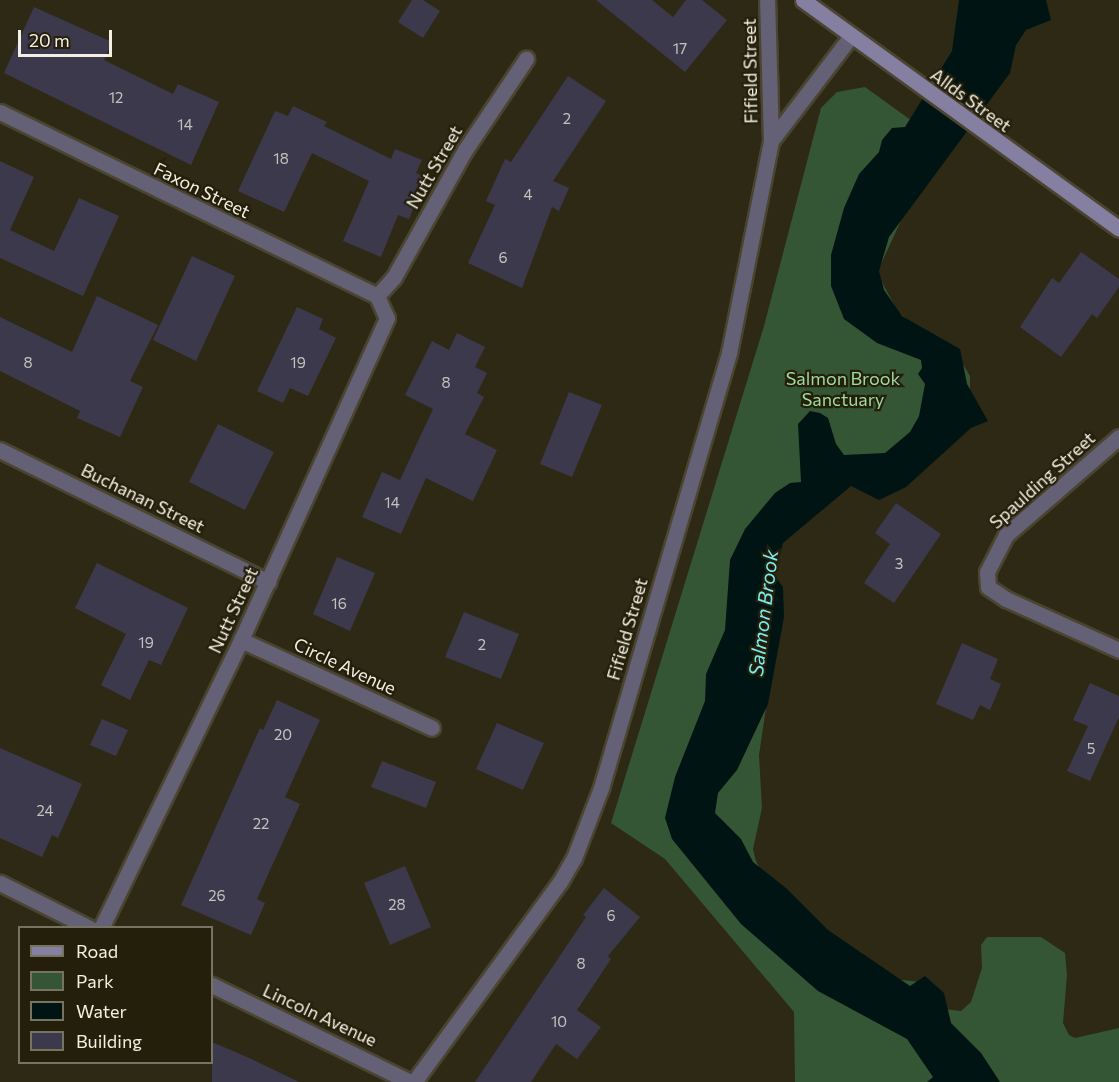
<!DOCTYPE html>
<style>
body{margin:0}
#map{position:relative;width:1119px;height:1082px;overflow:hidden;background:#2e2914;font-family:Commissioner,sans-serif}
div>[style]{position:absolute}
.green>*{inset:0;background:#345635}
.water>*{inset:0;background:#001414}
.building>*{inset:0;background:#3c394d}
.roads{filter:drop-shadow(2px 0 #4a4531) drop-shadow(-2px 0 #4a4531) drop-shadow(0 2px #4a4531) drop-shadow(0 -2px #4a4531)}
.street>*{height:15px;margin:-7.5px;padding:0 7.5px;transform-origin:7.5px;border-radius:7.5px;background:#646075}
.secondary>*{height:15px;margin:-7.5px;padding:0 7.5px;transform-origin:7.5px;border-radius:7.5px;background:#857fa1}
span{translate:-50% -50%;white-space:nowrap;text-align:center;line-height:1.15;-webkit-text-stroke:4.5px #241f0b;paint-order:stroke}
.number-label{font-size:15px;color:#c5c2be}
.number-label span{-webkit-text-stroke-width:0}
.street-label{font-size:18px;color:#f3f0e3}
.park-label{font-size:18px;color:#9ddb9e}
.water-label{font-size:20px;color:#7aedef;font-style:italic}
.legend{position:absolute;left:18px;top:926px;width:195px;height:138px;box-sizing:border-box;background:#241f0b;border:2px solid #777361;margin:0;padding:8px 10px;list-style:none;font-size:18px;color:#f3f0e3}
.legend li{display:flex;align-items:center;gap:12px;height:30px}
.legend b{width:30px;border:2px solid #777361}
.scale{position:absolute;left:18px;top:30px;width:94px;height:27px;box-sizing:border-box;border:3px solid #f3f0e3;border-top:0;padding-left:8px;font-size:18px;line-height:21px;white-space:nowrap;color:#f3f0e3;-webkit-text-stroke:4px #241f0b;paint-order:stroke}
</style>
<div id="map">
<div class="green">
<i style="clip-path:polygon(865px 87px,944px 144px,914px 192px,877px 273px,898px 312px,964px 366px,970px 376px,970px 390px,791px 526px,772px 564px,774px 654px,759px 755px,762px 808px,753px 849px,756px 861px,770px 888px,892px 979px,921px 982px,943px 1009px,961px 1011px,971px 1002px,982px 968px,981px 945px,987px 937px,1041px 937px,1065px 953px,1067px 975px,1063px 1023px,1069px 1035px,1075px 1038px,1119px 1028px,1119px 1082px,795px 1082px,794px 1012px,665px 859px,611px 823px,764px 326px,821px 108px,837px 92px)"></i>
</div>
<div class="water">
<i style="clip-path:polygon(959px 0,1046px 0,1051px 20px,1026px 30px,1016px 45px,1010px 73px,889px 237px,879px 271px,884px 290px,902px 316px,960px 349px,967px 384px,988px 421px,971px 428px,906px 487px,879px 500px,851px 486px,783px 543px,774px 575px,783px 587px,784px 617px,768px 704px,737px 770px,718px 793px,715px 813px,741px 839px,753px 862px,786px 888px,828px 930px,910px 986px,925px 976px,944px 993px,951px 1023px,981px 1053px,1000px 1082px,927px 1082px,933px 1077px,907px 1039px,818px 991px,741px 924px,672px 839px,665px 818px,675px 777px,705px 701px,706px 674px,725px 630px,730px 560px,745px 529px,775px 493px,790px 483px,801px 482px,798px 424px,810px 411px,820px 413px,828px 418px,836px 444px,844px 455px,885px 453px,910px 432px,919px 416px,925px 384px,918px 374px,922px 368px,921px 360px,877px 343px,844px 319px,831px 286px,831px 255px,844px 208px,859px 174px,879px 152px,882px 140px,892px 128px,905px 127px,952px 51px)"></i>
</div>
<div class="building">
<i style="clip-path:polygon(412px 0,423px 0,440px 11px,423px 38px,398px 22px)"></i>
<i style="clip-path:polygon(596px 0,652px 0,673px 17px,686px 0,702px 0,727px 20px,685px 72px)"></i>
<i style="clip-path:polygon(34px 7px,112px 42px,104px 60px,173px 94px,178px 84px,219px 102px,191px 165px,4px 73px)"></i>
<i style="clip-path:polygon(568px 76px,606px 101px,553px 181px,569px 188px,559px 211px,552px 207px,522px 288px,468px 263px,495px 205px,486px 201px,505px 159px,511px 162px)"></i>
<i style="clip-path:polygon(293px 106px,327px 122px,324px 126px,391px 159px,395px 149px,422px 160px,416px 173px,426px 178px,409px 219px,398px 215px,381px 257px,343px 241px,369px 181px,312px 153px,284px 212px,238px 191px,275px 111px,288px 116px)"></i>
<i style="clip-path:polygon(0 161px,34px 177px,10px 230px,54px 251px,79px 198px,119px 216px,83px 296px,0 258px)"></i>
<i style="clip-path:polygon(1081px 252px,1119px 279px,1119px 287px,1097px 318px,1092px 314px,1061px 357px,1020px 327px,1052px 278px,1059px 283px)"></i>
<i style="clip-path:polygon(192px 256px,235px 276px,196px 361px,153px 340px)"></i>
<i style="clip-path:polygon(97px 296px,158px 325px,130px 381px,143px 387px,120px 437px,77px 418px,80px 411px,0 371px,0 317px,72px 352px)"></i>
<i style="clip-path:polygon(297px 307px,323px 319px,319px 329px,336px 338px,308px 396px,290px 388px,283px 403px,257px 391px)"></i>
<i style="clip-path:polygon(457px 333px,485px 347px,475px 367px,487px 373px,477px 393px,484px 397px,465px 434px,497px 450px,473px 501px,426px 478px,401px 534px,362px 517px,382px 472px,400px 480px,433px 409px,405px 395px,432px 341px,449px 350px)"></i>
<i style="clip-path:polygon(569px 392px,602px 405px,572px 477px,540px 464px)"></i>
<i style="clip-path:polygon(218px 424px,274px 452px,245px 510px,189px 482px)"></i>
<i style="clip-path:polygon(896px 503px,941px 534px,894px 603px,864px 583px,890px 544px,875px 533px)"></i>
<i style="clip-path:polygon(337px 557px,375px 573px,350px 631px,313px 614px)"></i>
<i style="clip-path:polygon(97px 563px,188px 608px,161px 665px,149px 660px,130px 700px,101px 685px,126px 634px,75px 608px)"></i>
<i style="clip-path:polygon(464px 612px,519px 634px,501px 679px,445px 657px)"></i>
<i style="clip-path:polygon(962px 643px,998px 659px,990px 679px,1001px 684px,990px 710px,980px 705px,973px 720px,936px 704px)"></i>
<i style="clip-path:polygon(1090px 683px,1119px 696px,1119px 717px,1090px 781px,1067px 771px,1088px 726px,1073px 720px)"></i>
<i style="clip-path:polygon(277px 700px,320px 720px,285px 797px,300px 804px,257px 899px,265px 903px,251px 935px,181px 905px,260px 728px,263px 730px)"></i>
<i style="clip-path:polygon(102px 719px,128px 730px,116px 756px,90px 745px)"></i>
<i style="clip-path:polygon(497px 723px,544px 743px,523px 790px,476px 769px)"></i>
<i style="clip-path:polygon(0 748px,82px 784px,58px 838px,52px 835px,42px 857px,0 838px)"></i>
<i style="clip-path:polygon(382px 761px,436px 782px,426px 808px,371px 787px)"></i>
<i style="clip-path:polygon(405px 866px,431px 927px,390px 945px,364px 883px)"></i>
<i style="clip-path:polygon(604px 888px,640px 917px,608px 956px,611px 959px,577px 1010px,601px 1027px,577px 1059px,556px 1044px,531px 1082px,475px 1082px,586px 917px,583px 915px)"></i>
<i style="clip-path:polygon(212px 1042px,247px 1057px,299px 1082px,212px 1082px)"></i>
</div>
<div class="roads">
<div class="street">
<i style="left:0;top:112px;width:420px;rotate:26deg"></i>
<i style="left:377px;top:296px;width:24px;rotate:66deg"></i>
<i style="left:387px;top:318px;width:354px;rotate:114.4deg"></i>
<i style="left:241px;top:640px;width:320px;rotate:115.9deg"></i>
<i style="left:771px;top:141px;width:132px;rotate:-52.7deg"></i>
<i style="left:377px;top:296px;width:25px;rotate:-48deg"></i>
<i style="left:394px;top:277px;width:145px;rotate:-60.8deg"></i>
<i style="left:465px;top:150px;width:110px;rotate:-56.2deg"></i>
<i style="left:1119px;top:437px;width:150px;rotate:139.1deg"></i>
<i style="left:1006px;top:535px;width:42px;rotate:117.2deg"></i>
<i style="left:987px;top:572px;width:15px;rotate:86deg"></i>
<i style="left:988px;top:587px;width:22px;rotate:34deg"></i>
<i style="left:1006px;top:599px;width:124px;rotate:24.3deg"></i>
<i style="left:0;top:450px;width:299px;rotate:26.2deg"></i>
<i style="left:241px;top:640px;width:210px;rotate:24.7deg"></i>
<i style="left:0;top:883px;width:101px;rotate:26.6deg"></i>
<i style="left:212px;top:985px;width:220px;rotate:26.1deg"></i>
<i style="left:414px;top:1082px;width:248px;rotate:-53.9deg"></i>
<i style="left:560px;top:882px;width:28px;rotate:-60deg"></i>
<i style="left:574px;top:858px;width:75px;rotate:-68.9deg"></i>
<i style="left:601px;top:788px;width:453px;rotate:-73.6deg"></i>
<i style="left:729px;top:353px;width:216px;rotate:-78.8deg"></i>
<i style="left:771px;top:141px;width:141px;rotate:-91.6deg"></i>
</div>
<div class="secondary">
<i style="left:803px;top:0;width:390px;rotate:35.9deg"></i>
</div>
</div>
<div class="number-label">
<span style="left:680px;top:49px">17</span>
<span style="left:116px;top:98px">12</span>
<span style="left:567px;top:119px">2</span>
<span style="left:185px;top:125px">14</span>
<span style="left:281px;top:159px">18</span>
<span style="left:528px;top:195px">4</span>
<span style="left:503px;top:258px">6</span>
<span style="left:28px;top:363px">8</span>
<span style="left:298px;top:363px">19</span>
<span style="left:446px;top:383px">8</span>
<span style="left:392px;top:503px">14</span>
<span style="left:899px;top:564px">3</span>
<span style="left:339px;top:604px">16</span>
<span style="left:146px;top:643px">19</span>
<span style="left:482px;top:645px">2</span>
<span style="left:283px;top:735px">20</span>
<span style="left:1091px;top:749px">5</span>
<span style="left:45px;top:811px">24</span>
<span style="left:261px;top:824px">22</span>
<span style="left:217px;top:896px">26</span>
<span style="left:397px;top:905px">28</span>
<span style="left:611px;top:916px">6</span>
<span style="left:581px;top:964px">8</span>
<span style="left:559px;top:1022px">10</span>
</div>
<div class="street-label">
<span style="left:750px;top:71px;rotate:-91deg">Fifield Street</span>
<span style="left:971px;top:100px;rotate:36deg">Allds Street</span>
<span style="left:434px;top:167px;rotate:-60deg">Nutt Street</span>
<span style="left:202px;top:190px;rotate:26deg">Faxon Street</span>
<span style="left:1042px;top:480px;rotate:-42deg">Spaulding Street</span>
<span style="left:143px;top:498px;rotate:26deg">Buchanan Street</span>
<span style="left:233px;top:610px;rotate:-65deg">Nutt Street</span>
<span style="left:627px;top:629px;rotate:-74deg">Fifield Street</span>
<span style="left:345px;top:666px;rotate:25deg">Circle Avenue</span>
<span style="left:320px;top:1015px;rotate:25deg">Lincoln Avenue</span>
</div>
<div class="park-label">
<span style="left:843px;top:389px">Salmon Brook<br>Sanctuary</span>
</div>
<div class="water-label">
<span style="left:763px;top:613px;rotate:-83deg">Salmon Brook</span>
</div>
<ul class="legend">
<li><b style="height:8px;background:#857fa1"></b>Road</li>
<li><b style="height:16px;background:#345635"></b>Park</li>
<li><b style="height:16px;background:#001414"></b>Water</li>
<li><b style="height:16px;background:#3c394d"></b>Building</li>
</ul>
<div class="scale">20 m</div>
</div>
